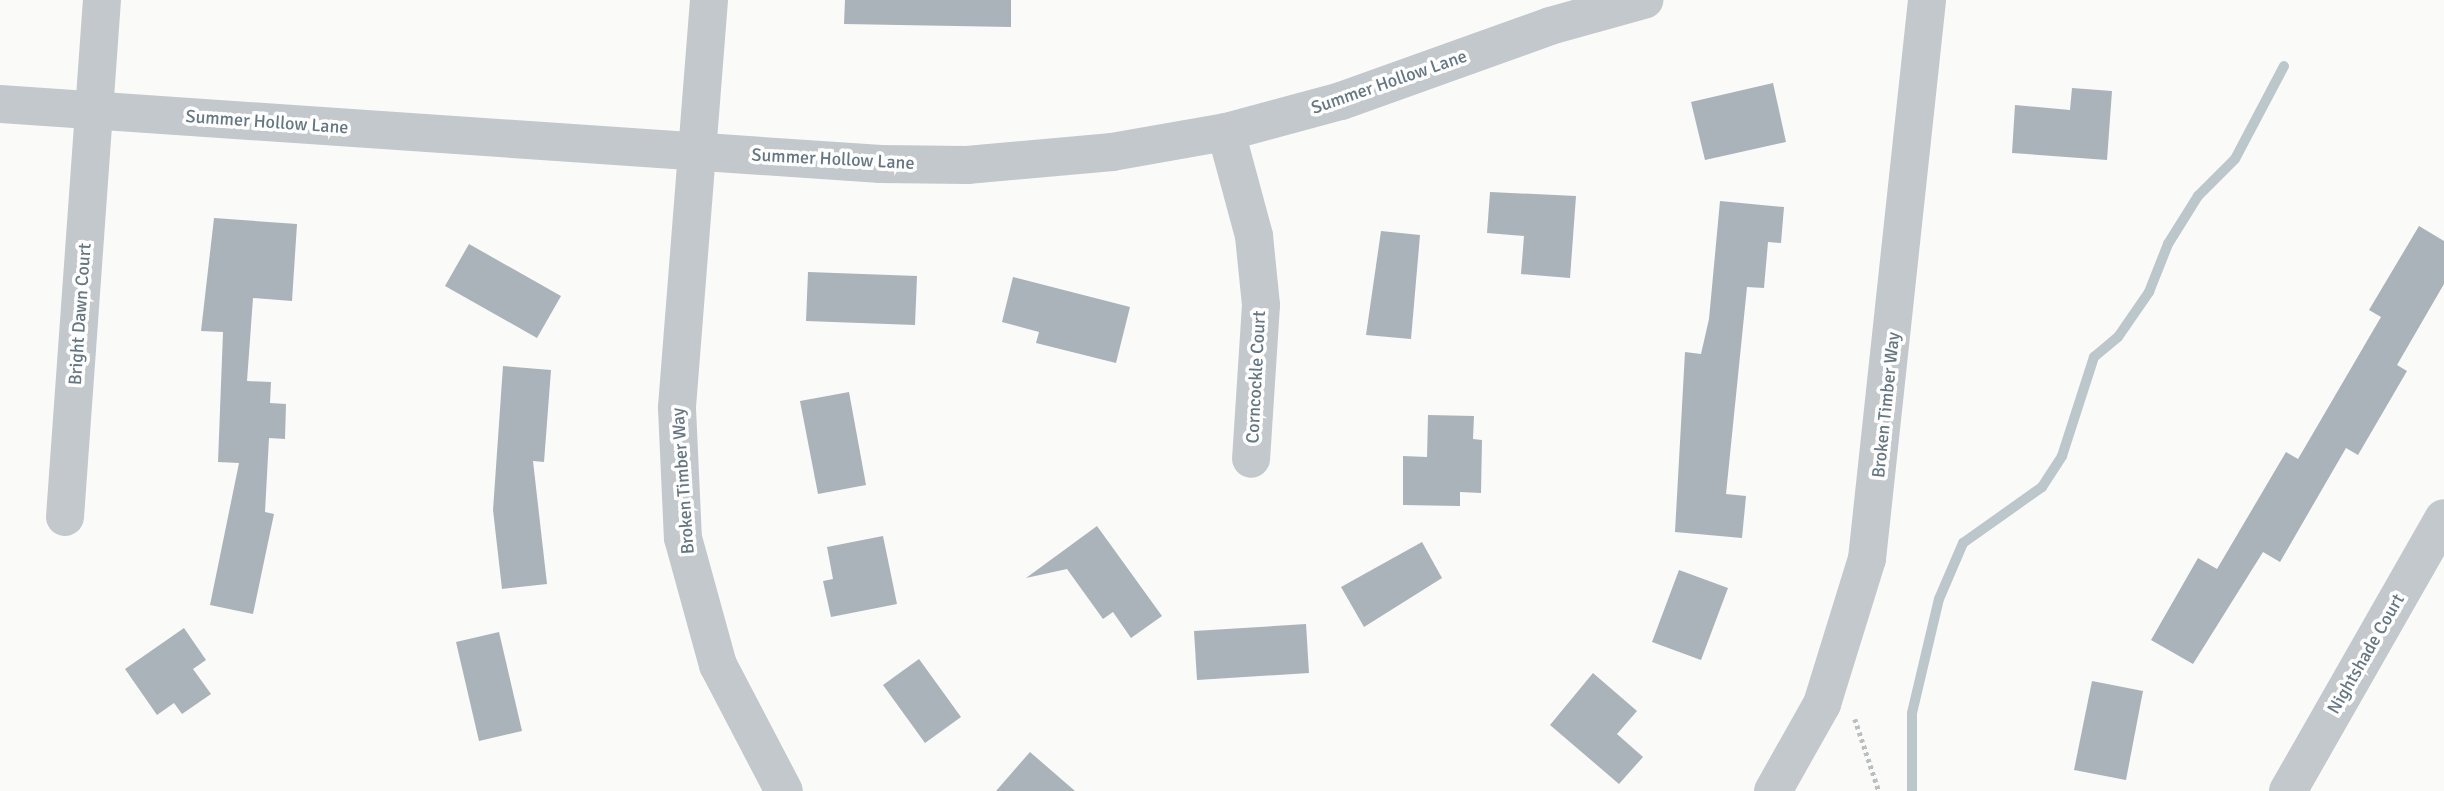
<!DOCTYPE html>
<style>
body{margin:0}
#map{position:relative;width:2444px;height:791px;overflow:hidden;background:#fafaf8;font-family:Signika,sans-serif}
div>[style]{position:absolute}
.stream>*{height:10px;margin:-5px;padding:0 5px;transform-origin:5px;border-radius:5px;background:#bbc7cb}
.building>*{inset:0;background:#aab3b9}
.path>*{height:4.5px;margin-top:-2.25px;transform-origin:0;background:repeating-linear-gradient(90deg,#bbbfc2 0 3.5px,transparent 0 7px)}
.street>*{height:38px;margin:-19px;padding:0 19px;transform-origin:19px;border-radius:19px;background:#c3c8cc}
span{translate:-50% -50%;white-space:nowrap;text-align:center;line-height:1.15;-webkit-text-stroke:7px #fff;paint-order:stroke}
.street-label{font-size:18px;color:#657683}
</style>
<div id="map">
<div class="stream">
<i style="left:1912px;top:791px;width:78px;rotate:-90deg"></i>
<i style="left:1912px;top:713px;width:117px;rotate:-76.7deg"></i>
<i style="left:1939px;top:599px;width:61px;rotate:-66.8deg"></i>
<i style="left:1963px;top:543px;width:97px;rotate:-35.3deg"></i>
<i style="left:2042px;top:487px;width:37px;rotate:-57deg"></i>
<i style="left:2062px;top:456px;width:104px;rotate:-72.1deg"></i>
<i style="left:2094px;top:357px;width:31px;rotate:-40deg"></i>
<i style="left:2118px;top:337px;width:55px;rotate:-55.4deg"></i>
<i style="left:2149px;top:292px;width:52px;rotate:-68.4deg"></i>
<i style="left:2168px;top:244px;width:57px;rotate:-58deg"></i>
<i style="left:2198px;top:196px;width:52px;rotate:-45deg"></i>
<i style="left:2235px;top:159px;width:105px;rotate:-62.2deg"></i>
</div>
<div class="building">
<i style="clip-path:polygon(845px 0,1011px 0,1011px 27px,844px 24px)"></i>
<i style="clip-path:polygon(1773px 83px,1786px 142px,1705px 160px,1691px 102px)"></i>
<i style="clip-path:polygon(2072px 88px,2112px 91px,2107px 160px,2012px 153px,2015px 105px,2070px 110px)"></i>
<i style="clip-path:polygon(1490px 192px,1576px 196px,1570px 278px,1521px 274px,1524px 236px,1487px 233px)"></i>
<i style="clip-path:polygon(1720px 201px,1784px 207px,1781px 243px,1768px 242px,1764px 288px,1747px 287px,1726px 494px,1746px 496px,1742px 538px,1675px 532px,1685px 352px,1701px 354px,1709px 319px)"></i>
<i style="clip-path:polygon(214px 218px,297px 224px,292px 301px,253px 298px,247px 381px,271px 382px,270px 403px,286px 404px,285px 439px,269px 438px,265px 512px,274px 514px,253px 614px,210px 605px,239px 463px,218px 462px,223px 332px,201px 331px)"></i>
<i style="clip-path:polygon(2419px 226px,2444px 241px,2444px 284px,2397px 365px,2407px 371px,2358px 455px,2346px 448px,2280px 562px,2263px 552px,2193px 664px,2151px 640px,2198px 558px,2217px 569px,2286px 452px,2298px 459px,2381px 317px,2369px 310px)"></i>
<i style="clip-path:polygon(1381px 231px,1420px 235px,1411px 339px,1366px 335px)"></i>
<i style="clip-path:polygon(469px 244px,561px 296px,537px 338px,445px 286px)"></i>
<i style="clip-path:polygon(808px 272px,917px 276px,915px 325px,806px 321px)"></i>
<i style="clip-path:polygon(1013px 277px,1130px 307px,1116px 363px,1036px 343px,1039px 332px,1002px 322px)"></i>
<i style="clip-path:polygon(503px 366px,551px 370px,544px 462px,533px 461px,547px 584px,502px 589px,493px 510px)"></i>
<i style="clip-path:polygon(849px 392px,866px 485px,818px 494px,800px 401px)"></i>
<i style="clip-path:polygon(1428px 415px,1474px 416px,1473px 439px,1482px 440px,1481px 493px,1460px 492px,1460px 506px,1403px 505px,1403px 456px,1427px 457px)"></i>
<i style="clip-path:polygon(1097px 526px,1162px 616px,1131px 638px,1113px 612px,1103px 619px,1067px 569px,1026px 578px)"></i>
<i style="clip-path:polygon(883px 536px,897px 604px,831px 617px,823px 581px,833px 579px,827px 547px)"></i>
<i style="clip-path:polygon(1422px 542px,1442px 578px,1364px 627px,1341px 587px)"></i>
<i style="clip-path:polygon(1679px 570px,1728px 588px,1701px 660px,1652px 642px)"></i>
<i style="clip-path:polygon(1306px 624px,1309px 673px,1197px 680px,1194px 631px)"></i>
<i style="clip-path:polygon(184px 628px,206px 660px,193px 669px,211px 694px,182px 714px,174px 703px,157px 715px,125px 669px)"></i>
<i style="clip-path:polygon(499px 632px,522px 731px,479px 741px,456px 642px)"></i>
<i style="clip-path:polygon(919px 659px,961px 717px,925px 743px,883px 685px)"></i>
<i style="clip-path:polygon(1593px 673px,1637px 711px,1617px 734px,1643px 757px,1619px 784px,1550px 725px)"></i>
<i style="clip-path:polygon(2092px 681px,2143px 691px,2126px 780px,2074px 770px)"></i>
<i style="clip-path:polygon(1030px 752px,1075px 791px,996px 791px)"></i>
</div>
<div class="path">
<i style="left:1855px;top:719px;width:76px;rotate:71.6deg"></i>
</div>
<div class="street">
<i style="left:709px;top:0;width:409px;rotate:94.5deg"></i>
<i style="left:677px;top:408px;width:130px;rotate:87.4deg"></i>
<i style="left:683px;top:538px;width:132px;rotate:74.6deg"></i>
<i style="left:718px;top:665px;width:142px;rotate:62.4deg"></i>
<i style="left:0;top:104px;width:883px;rotate:3.9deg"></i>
<i style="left:881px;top:164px;width:86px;rotate:0.7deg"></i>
<i style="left:967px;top:165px;width:146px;rotate:-5.1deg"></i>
<i style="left:1112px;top:152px;width:116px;rotate:-10deg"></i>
<i style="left:1226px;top:132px;width:119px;rotate:-15.1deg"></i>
<i style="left:1341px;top:101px;width:222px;rotate:-19.7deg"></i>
<i style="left:1550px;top:26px;width:98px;rotate:-15.5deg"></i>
<i style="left:1226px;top:132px;width:108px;rotate:74.9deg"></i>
<i style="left:1254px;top:236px;width:69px;rotate:84.2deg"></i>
<i style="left:1261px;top:305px;width:154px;rotate:93.7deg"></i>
<i style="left:65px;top:517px;width:518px;rotate:-85.91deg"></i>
<i style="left:1773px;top:791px;width:100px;rotate:-60.6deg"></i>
<i style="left:1822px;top:704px;width:152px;rotate:-72.8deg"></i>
<i style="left:1867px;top:559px;width:562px;rotate:-83.87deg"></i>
<i style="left:2288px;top:791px;width:314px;rotate:-60.3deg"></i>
</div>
<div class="street-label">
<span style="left:1389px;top:82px;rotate:-19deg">Summer Hollow Lane</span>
<span style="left:267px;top:122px;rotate:4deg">Summer Hollow Lane</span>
<span style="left:833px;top:159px;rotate:3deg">Summer Hollow Lane</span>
<span style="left:80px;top:314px;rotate:-86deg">Bright Dawn Court</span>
<span style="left:1256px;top:377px;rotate:-87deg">Corncockle Court</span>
<span style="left:1886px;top:405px;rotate:-84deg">Broken Timber Way</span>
<span style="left:683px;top:481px;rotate:-94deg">Broken Timber Way</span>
<span style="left:2366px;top:654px;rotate:-60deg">Nightshade Court</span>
</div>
</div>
